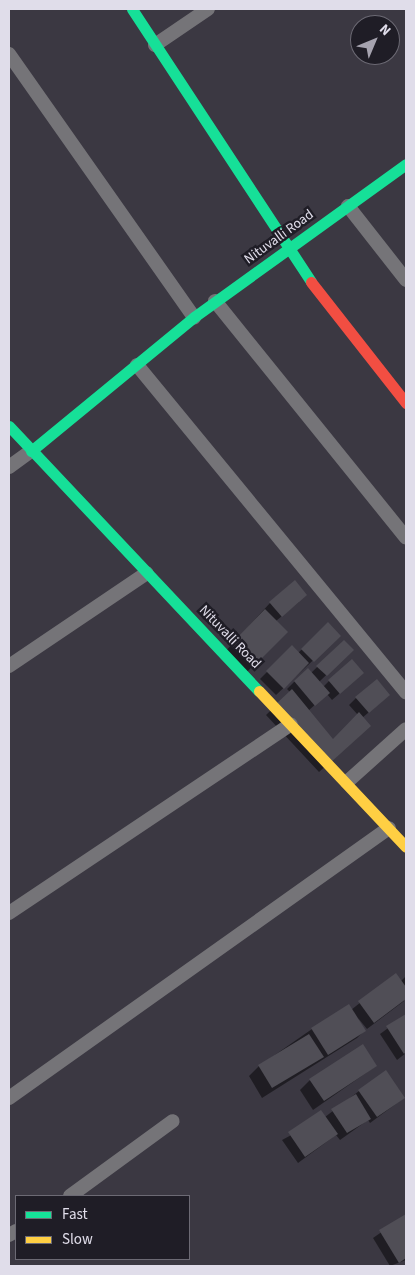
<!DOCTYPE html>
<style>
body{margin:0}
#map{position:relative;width:415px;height:1275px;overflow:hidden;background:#3b3842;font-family:"Source Sans 3",sans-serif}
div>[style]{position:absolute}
.shadow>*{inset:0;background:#0007}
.building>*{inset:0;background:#504e56}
.street>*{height:14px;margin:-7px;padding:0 7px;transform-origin:7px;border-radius:7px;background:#757478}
.fast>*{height:11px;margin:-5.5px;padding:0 5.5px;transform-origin:5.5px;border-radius:5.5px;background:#16e098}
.slow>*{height:11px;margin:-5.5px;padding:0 5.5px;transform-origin:5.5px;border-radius:5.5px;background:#ffcf43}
.jam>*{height:11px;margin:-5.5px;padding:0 5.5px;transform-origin:5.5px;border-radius:5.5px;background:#f24e42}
span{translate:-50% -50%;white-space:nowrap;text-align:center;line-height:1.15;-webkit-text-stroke:5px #1f1d26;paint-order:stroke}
.street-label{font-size:14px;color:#e0ddea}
.frame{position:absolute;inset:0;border:10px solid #e0ddea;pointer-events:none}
.legend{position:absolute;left:15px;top:1195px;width:175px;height:65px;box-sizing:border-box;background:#1f1d26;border:1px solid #6c6a74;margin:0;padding:6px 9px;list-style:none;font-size:15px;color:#e0ddea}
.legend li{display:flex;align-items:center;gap:10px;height:25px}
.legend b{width:25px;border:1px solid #6c6a74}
.north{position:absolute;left:350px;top:15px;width:50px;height:50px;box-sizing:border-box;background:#1f1d26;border:1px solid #6c6a74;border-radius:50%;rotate:45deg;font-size:14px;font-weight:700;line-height:20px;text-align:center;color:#e0ddea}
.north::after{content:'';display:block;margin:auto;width:18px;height:22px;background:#a6a3af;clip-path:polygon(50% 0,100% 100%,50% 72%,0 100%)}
</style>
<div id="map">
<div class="shadow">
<i style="clip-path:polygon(299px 602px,276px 621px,286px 632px,242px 677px,221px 656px,270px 603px)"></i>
<i style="clip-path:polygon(328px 624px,339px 636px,276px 695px,260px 679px,292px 647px,298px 653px)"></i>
<i style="clip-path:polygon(344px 641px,352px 650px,319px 682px,323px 687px,329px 681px,355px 680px,332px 700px,327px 694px,308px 711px,333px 740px,358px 715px,349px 705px,356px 698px,381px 702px,362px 718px,359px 736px,319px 772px,266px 715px,290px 692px,287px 689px,294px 682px,308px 670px,311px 673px)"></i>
<i style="clip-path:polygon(395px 975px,401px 981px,406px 976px,404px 1001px,367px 1029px,358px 1018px,364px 1031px,357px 1038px,262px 1098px,249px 1076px,259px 1066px,312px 1029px,351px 1010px)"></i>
<i style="clip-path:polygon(406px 1015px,406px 1053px,397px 1060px,380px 1034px)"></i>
<i style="clip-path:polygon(376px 1066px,313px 1110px,300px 1090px,310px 1080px)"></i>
<i style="clip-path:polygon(359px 1091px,404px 1098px,370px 1123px,368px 1120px,340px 1140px,336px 1135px,298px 1163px,282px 1140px,325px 1117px)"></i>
<i style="clip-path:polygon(406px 1215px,406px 1260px,390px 1266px,373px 1238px)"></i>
</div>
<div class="building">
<i style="clip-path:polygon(295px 580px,307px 595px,282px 617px,269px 602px)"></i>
<i style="clip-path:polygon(265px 609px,288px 632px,253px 667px,230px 645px)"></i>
<i style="clip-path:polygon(328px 622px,341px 636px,314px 662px,301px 649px)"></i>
<i style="clip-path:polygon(344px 640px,354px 650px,327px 676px,316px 666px)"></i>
<i style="clip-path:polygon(292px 645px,309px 663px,284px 689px,266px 671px)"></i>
<i style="clip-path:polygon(352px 659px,364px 673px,340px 694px,328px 680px)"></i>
<i style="clip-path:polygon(308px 668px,330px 693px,315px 706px,294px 681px)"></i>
<i style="clip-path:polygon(377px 679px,390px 695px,369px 713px,355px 697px)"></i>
<i style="clip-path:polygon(292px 689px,333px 739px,359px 712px,371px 726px,330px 763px,276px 704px)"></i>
<i style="clip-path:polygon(396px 973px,406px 987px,406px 999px,374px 1023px,358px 1001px)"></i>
<i style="clip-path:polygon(349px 1004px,366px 1031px,328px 1055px,311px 1028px)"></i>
<i style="clip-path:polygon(406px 1014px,406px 1052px,404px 1054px,386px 1026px)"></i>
<i style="clip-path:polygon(309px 1034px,324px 1057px,272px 1088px,258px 1065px)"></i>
<i style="clip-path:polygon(363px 1044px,377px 1066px,324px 1101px,309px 1079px)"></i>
<i style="clip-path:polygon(386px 1070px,405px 1098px,377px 1117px,358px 1090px)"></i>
<i style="clip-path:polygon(356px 1094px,371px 1119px,347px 1133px,331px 1109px)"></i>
<i style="clip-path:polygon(321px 1110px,338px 1134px,305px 1157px,288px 1132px)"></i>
<i style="clip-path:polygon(406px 1214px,406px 1258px,399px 1263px,379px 1230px)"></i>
</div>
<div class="street">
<i style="left:155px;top:45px;width:64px;rotate:-34.2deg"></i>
<i style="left:9px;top:54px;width:322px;rotate:54.9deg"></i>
<i style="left:348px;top:206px;width:94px;rotate:51.9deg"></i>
<i style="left:215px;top:301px;width:304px;rotate:51.1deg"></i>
<i style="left:137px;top:365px;width:424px;rotate:50.6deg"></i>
<i style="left:9px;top:467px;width:27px;rotate:-36deg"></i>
<i style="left:9px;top:666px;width:166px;rotate:-34deg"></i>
<i style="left:347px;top:782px;width:79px;rotate:-41.9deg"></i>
<i style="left:9px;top:913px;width:339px;rotate:-33.8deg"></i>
<i style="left:9px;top:1098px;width:466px;rotate:-35.4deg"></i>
<i style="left:70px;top:1196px;width:127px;rotate:-36.1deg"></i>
<i style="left:9px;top:1235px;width:8px;rotate:-30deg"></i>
</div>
<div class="fast">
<i style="left:132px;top:9px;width:326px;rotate:56.7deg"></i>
<i style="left:9px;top:426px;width:364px;rotate:46.7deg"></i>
<i style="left:31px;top:451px;width:211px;rotate:-39.4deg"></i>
<i style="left:194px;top:317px;width:261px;rotate:-35.8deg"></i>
</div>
<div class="slow">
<i style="left:259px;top:691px;width:214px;rotate:46.7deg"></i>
</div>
<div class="jam">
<i style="left:311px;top:282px;width:154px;rotate:51.9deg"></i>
</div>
<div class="street-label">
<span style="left:279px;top:237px;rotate:-36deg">Nituvalli Road</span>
<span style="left:230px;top:637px;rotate:46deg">Nituvalli Road</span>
</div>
<div class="frame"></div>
<ul class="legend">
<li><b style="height:6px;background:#16e098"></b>Fast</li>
<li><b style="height:6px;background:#ffcf43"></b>Slow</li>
</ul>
<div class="north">N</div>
</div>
